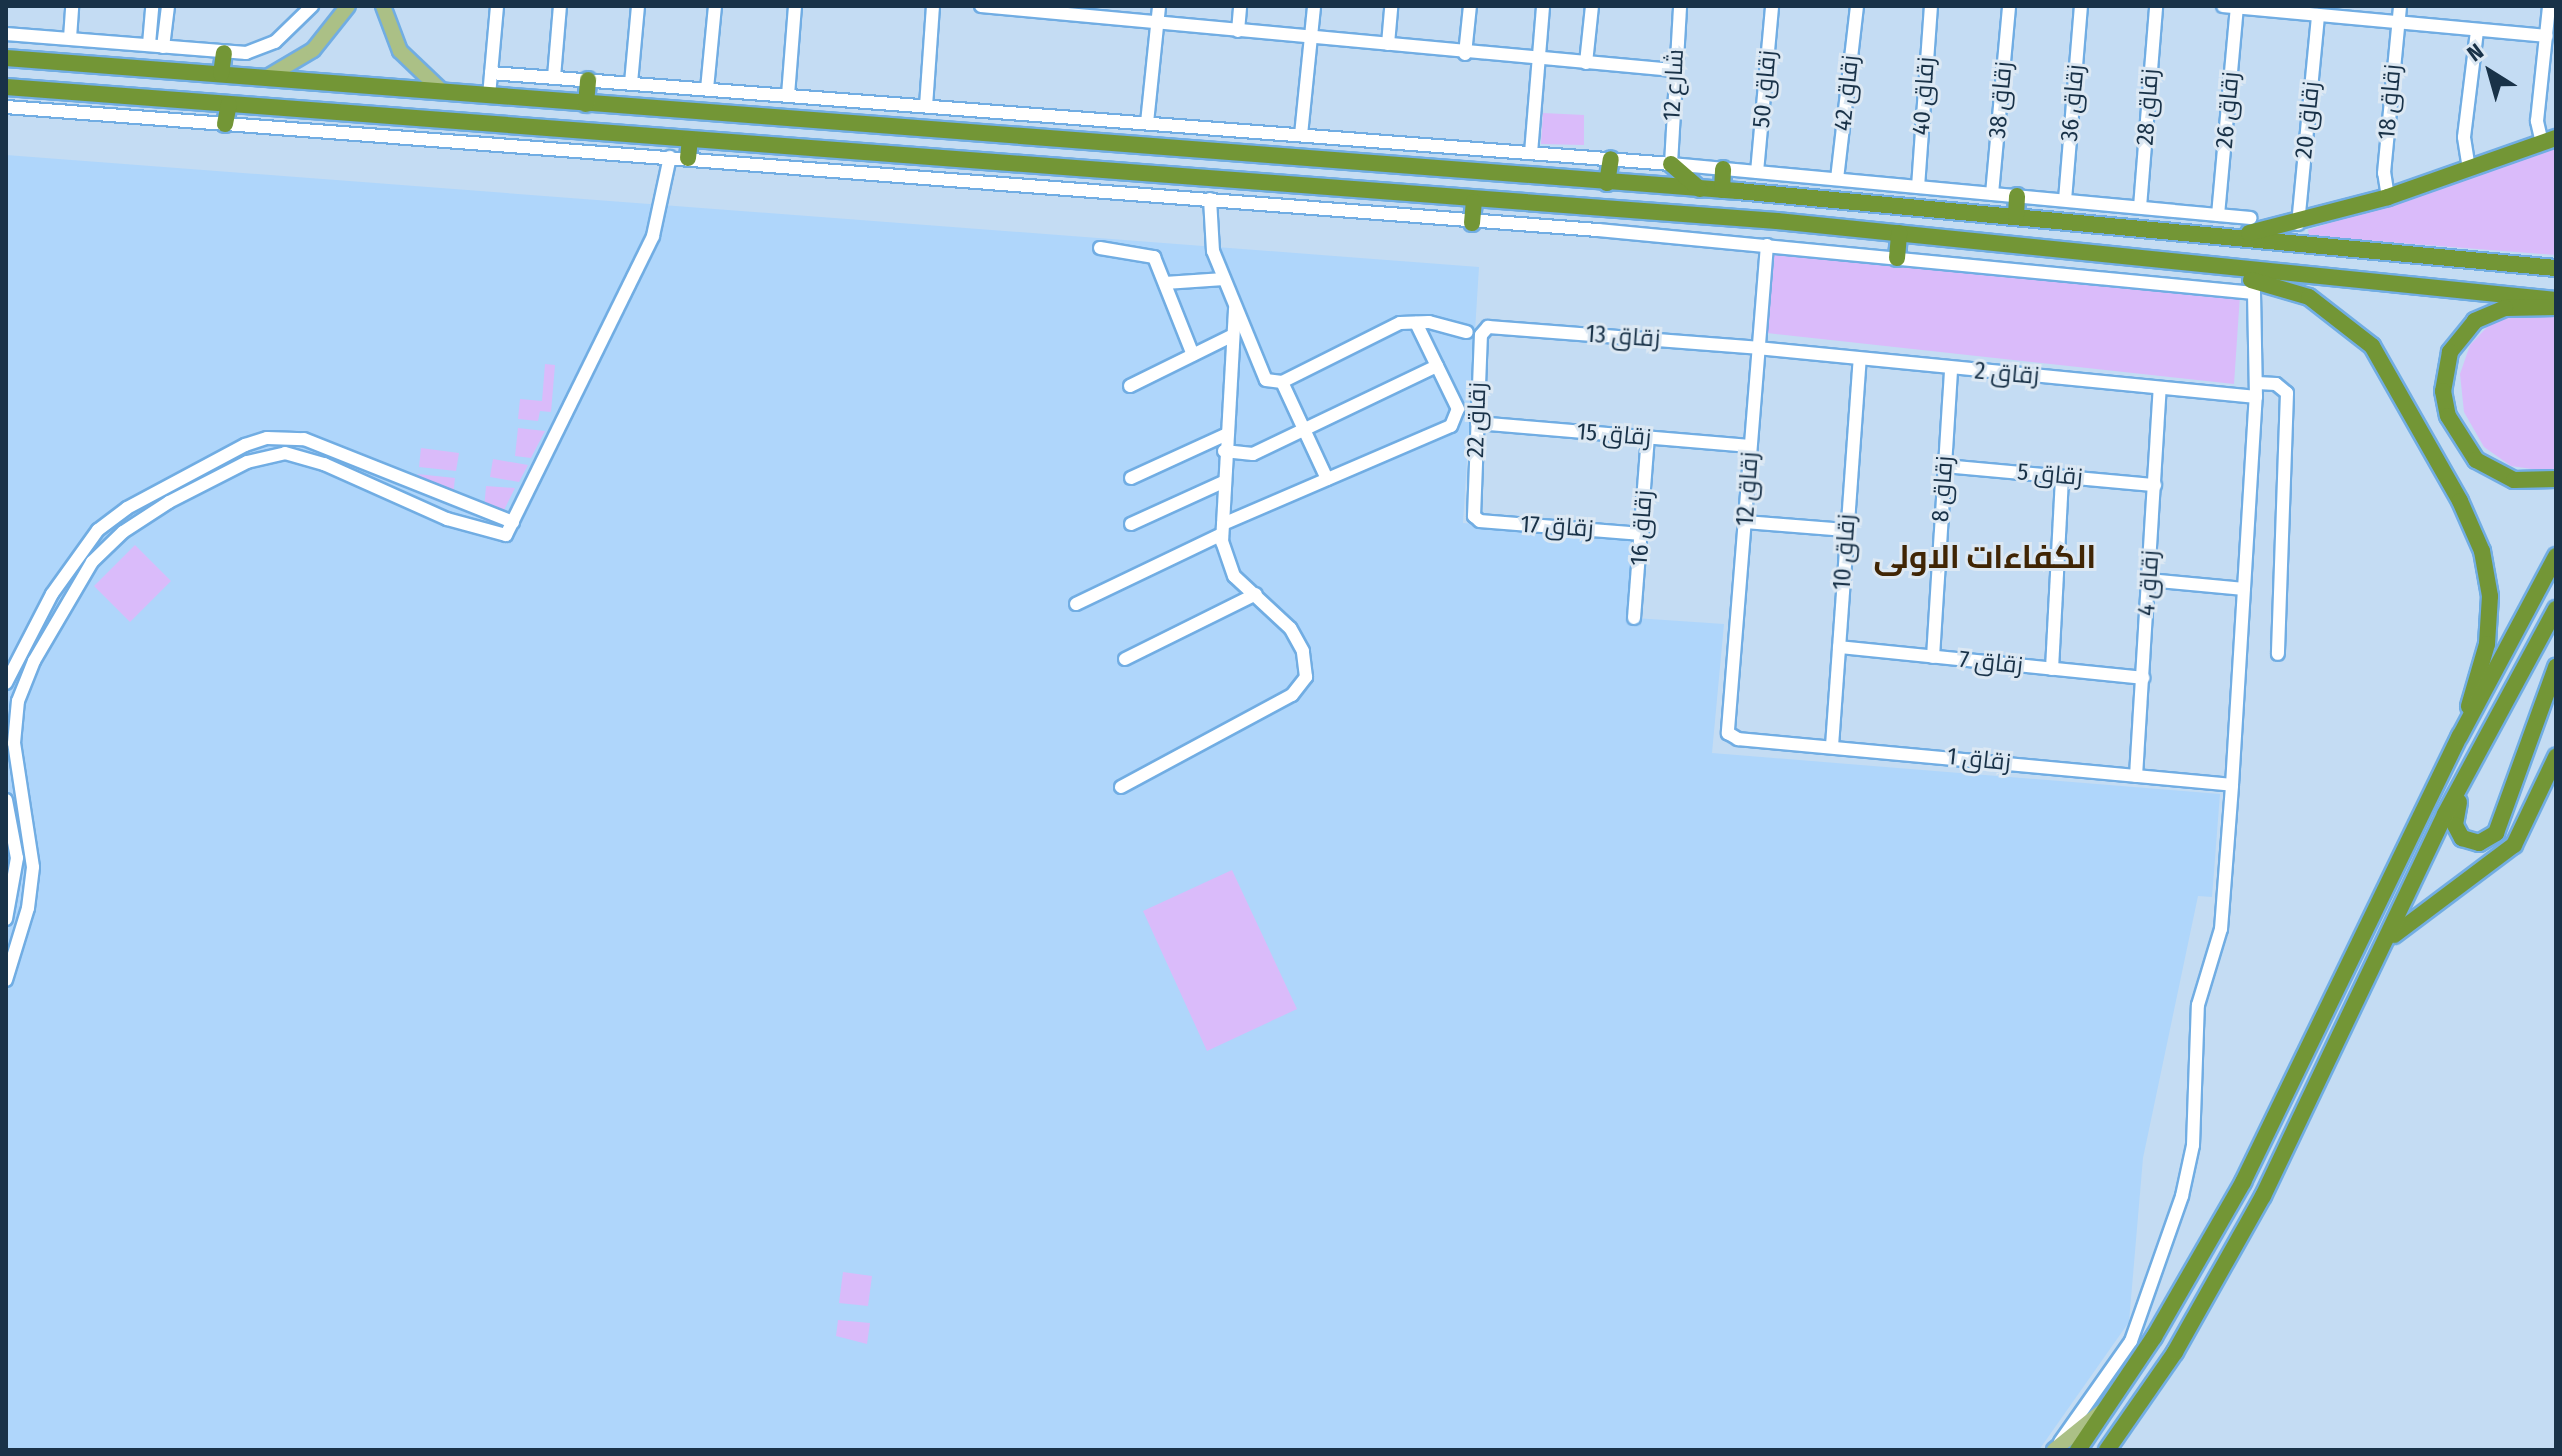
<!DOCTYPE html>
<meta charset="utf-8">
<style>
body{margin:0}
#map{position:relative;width:2562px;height:1456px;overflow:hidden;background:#c4dcf3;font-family:"Fira Sans Condensed",Cairo,sans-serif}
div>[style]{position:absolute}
.built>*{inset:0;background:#afd6fb}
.green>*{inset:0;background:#dabbfa}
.roads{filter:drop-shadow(2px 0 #71ade3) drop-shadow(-2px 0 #71ade3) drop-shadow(0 2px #71ade3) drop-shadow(0 -2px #71ade3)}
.minor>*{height:12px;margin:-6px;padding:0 6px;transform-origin:6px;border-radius:6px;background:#fff}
.major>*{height:14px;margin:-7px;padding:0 7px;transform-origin:7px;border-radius:7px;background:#abc086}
.highway>*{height:16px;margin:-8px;padding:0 8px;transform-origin:8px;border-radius:8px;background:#739636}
span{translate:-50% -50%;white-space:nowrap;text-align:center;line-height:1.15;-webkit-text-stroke:6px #dce8f3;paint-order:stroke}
.street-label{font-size:24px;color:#193248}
.district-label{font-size:32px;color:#402504;font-weight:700}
.frame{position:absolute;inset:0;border:8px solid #193248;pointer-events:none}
.north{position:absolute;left:2450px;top:32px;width:80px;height:80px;-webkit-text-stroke:6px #dce8f3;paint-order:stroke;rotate:323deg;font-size:22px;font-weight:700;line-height:32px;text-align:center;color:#193248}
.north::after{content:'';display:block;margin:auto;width:28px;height:36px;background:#193248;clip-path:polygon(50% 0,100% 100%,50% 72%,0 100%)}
</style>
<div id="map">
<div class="built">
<i style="clip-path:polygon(6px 155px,1479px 267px,1463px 523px,1640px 539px,1635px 618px,1724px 624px,1712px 753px,2220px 794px,2212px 897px,2198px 896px,2143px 1158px,2129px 1322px,2039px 1450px,6px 1450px)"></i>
</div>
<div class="green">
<i style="clip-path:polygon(1543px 113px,1584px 115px,1584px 145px,1541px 144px)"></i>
<i style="clip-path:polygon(2556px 148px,2556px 255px,2309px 236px,2308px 230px)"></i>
<i style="clip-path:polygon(1770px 253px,2240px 295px,2234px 384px,1767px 333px)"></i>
<i style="clip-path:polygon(2513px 313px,2556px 316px,2556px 468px,2546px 471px,2511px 466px,2484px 447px,2464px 412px,2460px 374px,2470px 345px,2490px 324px)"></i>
<i style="clip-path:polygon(545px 364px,555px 365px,551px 412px,540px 411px,538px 421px,518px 419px,520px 399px,542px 401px)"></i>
<i style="clip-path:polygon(518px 428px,545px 431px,531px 458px,515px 456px)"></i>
<i style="clip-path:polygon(421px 448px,459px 453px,456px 471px,419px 467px)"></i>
<i style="clip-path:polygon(493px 459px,528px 465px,519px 482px,490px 477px)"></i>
<i style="clip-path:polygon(417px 474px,455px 478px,453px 496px)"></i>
<i style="clip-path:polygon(486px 486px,515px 488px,503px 512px,484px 510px)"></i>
<i style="clip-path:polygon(135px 545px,171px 581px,130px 622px,94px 586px)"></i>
<i style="clip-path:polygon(1232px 870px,1297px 1009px,1207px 1051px,1143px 911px)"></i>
<i style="clip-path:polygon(843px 1272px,872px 1276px,868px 1306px,839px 1303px)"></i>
<i style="clip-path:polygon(838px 1320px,870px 1323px,867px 1344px,836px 1336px)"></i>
</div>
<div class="roads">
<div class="minor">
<i style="left:981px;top:6px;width:695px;rotate:5.28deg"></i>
<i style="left:2223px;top:6px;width:325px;rotate:5.3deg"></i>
<i style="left:1238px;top:31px;width:25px;rotate:-85deg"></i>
<i style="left:6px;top:34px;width:241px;rotate:4.5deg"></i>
<i style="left:246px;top:53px;width:31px;rotate:-21deg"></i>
<i style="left:275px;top:42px;width:52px;rotate:-44.2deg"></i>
<i style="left:70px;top:38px;width:32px;rotate:-86deg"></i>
<i style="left:149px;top:44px;width:38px;rotate:-85deg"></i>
<i style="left:1388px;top:44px;width:38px;rotate:-85deg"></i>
<i style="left:163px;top:47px;width:41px;rotate:-83deg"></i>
<i style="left:1465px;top:54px;width:48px;rotate:-84.1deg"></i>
<i style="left:1586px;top:63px;width:57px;rotate:-84deg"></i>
<i style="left:491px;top:73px;width:1184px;rotate:4.41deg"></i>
<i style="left:1671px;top:164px;width:582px;rotate:5.33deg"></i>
<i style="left:554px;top:77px;width:71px;rotate:-85.2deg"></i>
<i style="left:631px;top:83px;width:77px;rotate:-84.8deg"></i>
<i style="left:707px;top:89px;width:83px;rotate:-84.5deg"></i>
<i style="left:788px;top:95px;width:89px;rotate:-85.5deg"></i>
<i style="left:489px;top:96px;width:90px;rotate:-84.9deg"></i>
<i style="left:926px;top:106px;width:100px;rotate:-86deg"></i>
<i style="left:6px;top:107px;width:1597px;rotate:4.42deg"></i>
<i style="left:1598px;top:230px;width:659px;rotate:5.49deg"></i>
<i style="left:2254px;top:293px;width:12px;rotate:-95deg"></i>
<i style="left:1147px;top:123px;width:118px;rotate:-84.1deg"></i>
<i style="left:1301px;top:135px;width:130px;rotate:-84.2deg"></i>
<i style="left:2542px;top:143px;width:23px;rotate:-103deg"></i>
<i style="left:2537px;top:121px;width:116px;rotate:-84deg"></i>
<i style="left:1531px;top:153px;width:147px;rotate:-85.3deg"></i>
<i style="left:1671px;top:164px;width:158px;rotate:-86.7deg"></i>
<i style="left:2469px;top:169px;width:32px;rotate:-99deg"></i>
<i style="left:2464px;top:137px;width:107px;rotate:-83deg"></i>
<i style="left:1757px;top:172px;width:167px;rotate:-84.8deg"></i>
<i style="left:1837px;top:179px;width:174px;rotate:-83.4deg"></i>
<i style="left:1918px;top:187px;width:181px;rotate:-85.9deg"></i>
<i style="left:1992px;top:194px;width:189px;rotate:-84.8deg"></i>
<i style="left:2388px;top:197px;width:24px;rotate:-99deg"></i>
<i style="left:2384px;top:173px;width:168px;rotate:-84.5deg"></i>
<i style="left:1210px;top:199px;width:52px;rotate:86.7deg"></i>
<i style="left:1213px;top:251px;width:139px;rotate:67.7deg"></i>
<i style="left:1266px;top:380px;width:16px;rotate:7deg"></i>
<i style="left:1282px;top:382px;width:132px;rotate:-26.6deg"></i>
<i style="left:1400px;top:323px;width:29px;rotate:-2deg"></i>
<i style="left:1429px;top:322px;width:39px;rotate:15deg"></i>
<i style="left:2065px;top:200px;width:195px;rotate:-85.3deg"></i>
<i style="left:2140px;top:207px;width:202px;rotate:-85.4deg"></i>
<i style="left:2218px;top:215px;width:210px;rotate:-84.8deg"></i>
<i style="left:2298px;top:224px;width:210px;rotate:-84.5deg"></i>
<i style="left:1767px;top:245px;width:490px;rotate:94.6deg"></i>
<i style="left:1728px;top:733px;width:12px;rotate:31deg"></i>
<i style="left:1738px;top:739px;width:496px;rotate:5.3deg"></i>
<i style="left:1100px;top:248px;width:55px;rotate:9.5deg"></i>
<i style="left:1154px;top:257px;width:105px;rotate:68.3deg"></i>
<i style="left:1165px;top:283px;width:59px;rotate:-3.9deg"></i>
<i style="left:1282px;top:382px;width:107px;rotate:65.1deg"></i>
<i style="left:2257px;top:383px;width:19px;rotate:3deg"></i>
<i style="left:2276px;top:384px;width:14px;rotate:39deg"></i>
<i style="left:2287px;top:393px;width:261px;rotate:92deg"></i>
<i style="left:1130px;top:386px;width:115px;rotate:-26.3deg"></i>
<i style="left:1477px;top:423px;width:274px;rotate:4.8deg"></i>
<i style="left:1224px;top:451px;width:29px;rotate:6deg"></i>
<i style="left:1253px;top:454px;width:204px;rotate:-25.6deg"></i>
<i style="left:1945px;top:466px;width:211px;rotate:5.2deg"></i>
<i style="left:1131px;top:478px;width:103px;rotate:-24.6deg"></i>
<i style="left:1745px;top:522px;width:101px;rotate:4.5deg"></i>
<i style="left:1131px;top:524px;width:101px;rotate:-24.5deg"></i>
<i style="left:1223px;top:524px;width:248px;rotate:-23.3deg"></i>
<i style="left:1451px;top:426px;width:18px;rotate:-68deg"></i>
<i style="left:1458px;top:409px;width:96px;rotate:-116deg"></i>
<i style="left:1642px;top:534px;width:163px;rotate:-175.4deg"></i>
<i style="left:1480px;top:521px;width:8px;rotate:-140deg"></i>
<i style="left:1474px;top:516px;width:181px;rotate:-87.8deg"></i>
<i style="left:1481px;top:335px;width:11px;rotate:-49deg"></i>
<i style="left:1488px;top:327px;width:271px;rotate:4.4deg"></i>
<i style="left:1758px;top:348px;width:500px;rotate:5.62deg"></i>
<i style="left:2149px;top:580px;width:95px;rotate:5.4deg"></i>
<i style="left:1076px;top:604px;width:162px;rotate:-25.6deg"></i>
<i style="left:1634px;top:618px;width:181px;rotate:-85.6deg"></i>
<i style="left:1839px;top:647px;width:306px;rotate:5.8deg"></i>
<i style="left:1933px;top:657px;width:289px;rotate:-86.4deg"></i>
<i style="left:1125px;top:659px;width:146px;rotate:-26.4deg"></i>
<i style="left:2052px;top:669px;width:192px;rotate:-87deg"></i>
<i style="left:6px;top:683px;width:100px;rotate:-62.7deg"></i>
<i style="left:52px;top:594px;width:79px;rotate:-54.3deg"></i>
<i style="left:98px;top:530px;width:36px;rotate:-37deg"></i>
<i style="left:127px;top:508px;width:134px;rotate:-28.1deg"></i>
<i style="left:245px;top:445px;width:23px;rotate:-18deg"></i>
<i style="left:267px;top:438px;width:37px;rotate:2deg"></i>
<i style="left:304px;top:439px;width:225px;rotate:21.7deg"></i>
<i style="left:1832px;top:746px;width:388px;rotate:-85.9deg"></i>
<i style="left:2136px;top:776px;width:388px;rotate:-86.5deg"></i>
<i style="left:1121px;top:787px;width:194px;rotate:-28.3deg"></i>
<i style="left:1292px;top:695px;width:23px;rotate:-52deg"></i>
<i style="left:1306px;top:677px;width:26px;rotate:-97deg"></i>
<i style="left:1303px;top:651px;width:26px;rotate:-119deg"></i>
<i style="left:1290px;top:628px;width:76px;rotate:-137.1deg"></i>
<i style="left:1234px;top:576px;width:36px;rotate:-109deg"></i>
<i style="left:1222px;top:542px;width:234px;rotate:-86.8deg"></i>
<i style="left:6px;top:800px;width:59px;rotate:79.3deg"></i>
<i style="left:17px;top:858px;width:62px;rotate:100.2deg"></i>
<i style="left:6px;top:980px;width:75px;rotate:-73deg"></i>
<i style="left:28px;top:908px;width:41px;rotate:-83deg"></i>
<i style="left:33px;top:867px;width:125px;rotate:-98.7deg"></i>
<i style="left:14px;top:743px;width:42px;rotate:-84.6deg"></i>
<i style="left:18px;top:701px;width:43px;rotate:-68.2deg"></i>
<i style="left:34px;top:661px;width:115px;rotate:-59.6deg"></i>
<i style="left:92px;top:562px;width:43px;rotate:-44.1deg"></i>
<i style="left:123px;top:532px;width:55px;rotate:-33.1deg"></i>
<i style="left:169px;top:502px;width:88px;rotate:-27.1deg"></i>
<i style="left:247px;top:462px;width:39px;rotate:-13deg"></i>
<i style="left:285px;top:453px;width:41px;rotate:15.8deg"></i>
<i style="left:324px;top:464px;width:135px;rotate:24.1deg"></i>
<i style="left:447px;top:519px;width:61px;rotate:15.2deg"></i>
<i style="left:506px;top:535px;width:333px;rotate:-63.8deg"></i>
<i style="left:653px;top:236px;width:81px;rotate:-77.9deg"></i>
<i style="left:2060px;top:1442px;width:123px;rotate:-54.9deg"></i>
<i style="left:2131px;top:1341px;width:154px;rotate:-70.6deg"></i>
<i style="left:2182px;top:1196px;width:52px;rotate:-77.8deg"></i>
<i style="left:2193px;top:1145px;width:140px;rotate:-88deg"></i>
<i style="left:2198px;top:1005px;width:79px;rotate:-73.2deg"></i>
<i style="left:2221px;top:929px;width:144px;rotate:-85.6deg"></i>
<i style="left:2232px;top:785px;width:389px;rotate:-86.5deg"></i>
<i style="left:2256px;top:397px;width:104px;rotate:-91.1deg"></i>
</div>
<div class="major">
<i style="left:383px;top:6px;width:48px;rotate:69.3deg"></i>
<i style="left:400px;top:51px;width:57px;rotate:43.6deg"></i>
<i style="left:269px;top:76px;width:51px;rotate:-30.6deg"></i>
<i style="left:313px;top:50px;width:56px;rotate:-51.5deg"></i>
<i style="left:2054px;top:1450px;width:60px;rotate:-39deg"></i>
</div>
<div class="highway">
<i style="left:6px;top:58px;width:1737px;rotate:4.39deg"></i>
<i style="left:1738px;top:191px;width:822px;rotate:5.38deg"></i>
<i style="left:221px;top:74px;width:21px;rotate:-82deg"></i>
<i style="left:6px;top:87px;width:1776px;rotate:4.33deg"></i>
<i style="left:1777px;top:221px;width:783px;rotate:5.79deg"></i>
<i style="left:586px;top:104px;width:24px;rotate:-85deg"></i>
<i style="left:225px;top:124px;width:20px;rotate:-79deg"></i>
<i style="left:688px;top:158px;width:18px;rotate:-84deg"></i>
<i style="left:1671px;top:164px;width:38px;rotate:41deg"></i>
<i style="left:1607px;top:183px;width:24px;rotate:-81deg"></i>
<i style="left:1722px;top:190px;width:21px;rotate:-87deg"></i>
<i style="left:2016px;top:216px;width:20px;rotate:-87deg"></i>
<i style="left:1472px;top:223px;width:21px;rotate:-85deg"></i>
<i style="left:2249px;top:233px;width:144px;rotate:-14.5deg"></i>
<i style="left:2388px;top:197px;width:178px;rotate:-19.4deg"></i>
<i style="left:1897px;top:258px;width:25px;rotate:-85deg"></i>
<i style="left:2251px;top:280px;width:60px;rotate:16.3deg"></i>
<i style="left:2309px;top:297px;width:80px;rotate:37.9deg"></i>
<i style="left:2372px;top:346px;width:178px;rotate:60.4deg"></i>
<i style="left:2460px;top:501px;width:55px;rotate:66.3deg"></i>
<i style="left:2482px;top:551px;width:46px;rotate:79.9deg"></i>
<i style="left:2490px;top:596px;width:48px;rotate:93.6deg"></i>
<i style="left:2487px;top:644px;width:65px;rotate:106.2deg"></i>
<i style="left:2556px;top:307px;width:51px;rotate:178.9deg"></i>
<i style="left:2505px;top:308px;width:33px;rotate:157deg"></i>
<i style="left:2475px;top:321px;width:40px;rotate:129deg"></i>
<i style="left:2450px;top:352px;width:40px;rotate:100deg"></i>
<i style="left:2443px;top:391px;width:25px;rotate:79deg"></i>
<i style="left:2448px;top:416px;width:52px;rotate:57.5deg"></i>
<i style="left:2476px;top:460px;width:43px;rotate:27.8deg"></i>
<i style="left:2514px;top:480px;width:42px;rotate:-1.4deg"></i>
<i style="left:2459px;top:802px;width:23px;rotate:100deg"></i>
<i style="left:2455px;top:825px;width:15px;rotate:62deg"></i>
<i style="left:2462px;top:838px;width:18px;rotate:16deg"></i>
<i style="left:2479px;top:843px;width:20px;rotate:-30deg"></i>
<i style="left:2496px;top:833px;width:177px;rotate:-70.1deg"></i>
<i style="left:2394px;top:935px;width:150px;rotate:-36.9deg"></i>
<i style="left:2514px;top:845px;width:98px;rotate:-64.5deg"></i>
<i style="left:2078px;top:1450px;width:136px;rotate:-56.1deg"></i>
<i style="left:2154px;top:1337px;width:179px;rotate:-60.1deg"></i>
<i style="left:2243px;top:1182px;width:496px;rotate:-64.1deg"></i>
<i style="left:2460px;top:736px;width:204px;rotate:-61.9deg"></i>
<i style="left:2107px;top:1450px;width:119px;rotate:-55.2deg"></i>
<i style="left:2175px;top:1352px;width:179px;rotate:-60.6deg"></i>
<i style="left:2263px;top:1196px;width:423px;rotate:-64.5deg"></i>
<i style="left:2445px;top:814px;width:233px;rotate:-61.6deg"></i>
</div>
</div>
<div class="street-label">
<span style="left:1674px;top:85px;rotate:-87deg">شارع 12</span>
<span style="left:1765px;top:89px;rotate:-85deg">زقاق 50</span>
<span style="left:1847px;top:93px;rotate:-84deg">زقاق 42</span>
<span style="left:1924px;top:96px;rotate:-86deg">زقاق 40</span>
<span style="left:2001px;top:100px;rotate:-85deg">زقاق 38</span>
<span style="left:2390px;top:102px;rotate:-85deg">زقاق 18</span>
<span style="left:2073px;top:103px;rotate:-85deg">زقاق 36</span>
<span style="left:2148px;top:107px;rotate:-86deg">زقاق 28</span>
<span style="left:2228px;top:110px;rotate:-85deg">زقاق 26</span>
<span style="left:2308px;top:120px;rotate:-84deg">زقاق 20</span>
<span style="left:1623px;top:337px;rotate:4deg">زقاق 13</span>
<span style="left:2007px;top:374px;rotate:5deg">زقاق 2</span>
<span style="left:1477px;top:420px;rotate:-88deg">زقاق 22</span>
<span style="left:1614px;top:435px;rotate:5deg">زقاق 15</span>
<span style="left:2050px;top:475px;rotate:5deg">زقاق 5</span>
<span style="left:1748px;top:489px;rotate:-86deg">زقاق 12</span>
<span style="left:1943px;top:489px;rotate:-86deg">زقاق 8</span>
<span style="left:1557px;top:527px;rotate:4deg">زقاق 17</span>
<span style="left:1642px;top:528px;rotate:-86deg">زقاق 16</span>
<span style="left:1845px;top:552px;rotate:-86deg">زقاق 10</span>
<span style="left:2149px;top:583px;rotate:-86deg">زقاق 4</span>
<span style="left:1991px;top:663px;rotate:6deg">زقاق 7</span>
<span style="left:1979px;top:760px;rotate:6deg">زقاق 1</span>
</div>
<div class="district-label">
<span style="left:1985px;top:557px">الكفاءات الاولى</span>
</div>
<div class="frame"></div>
<div class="north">N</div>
</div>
